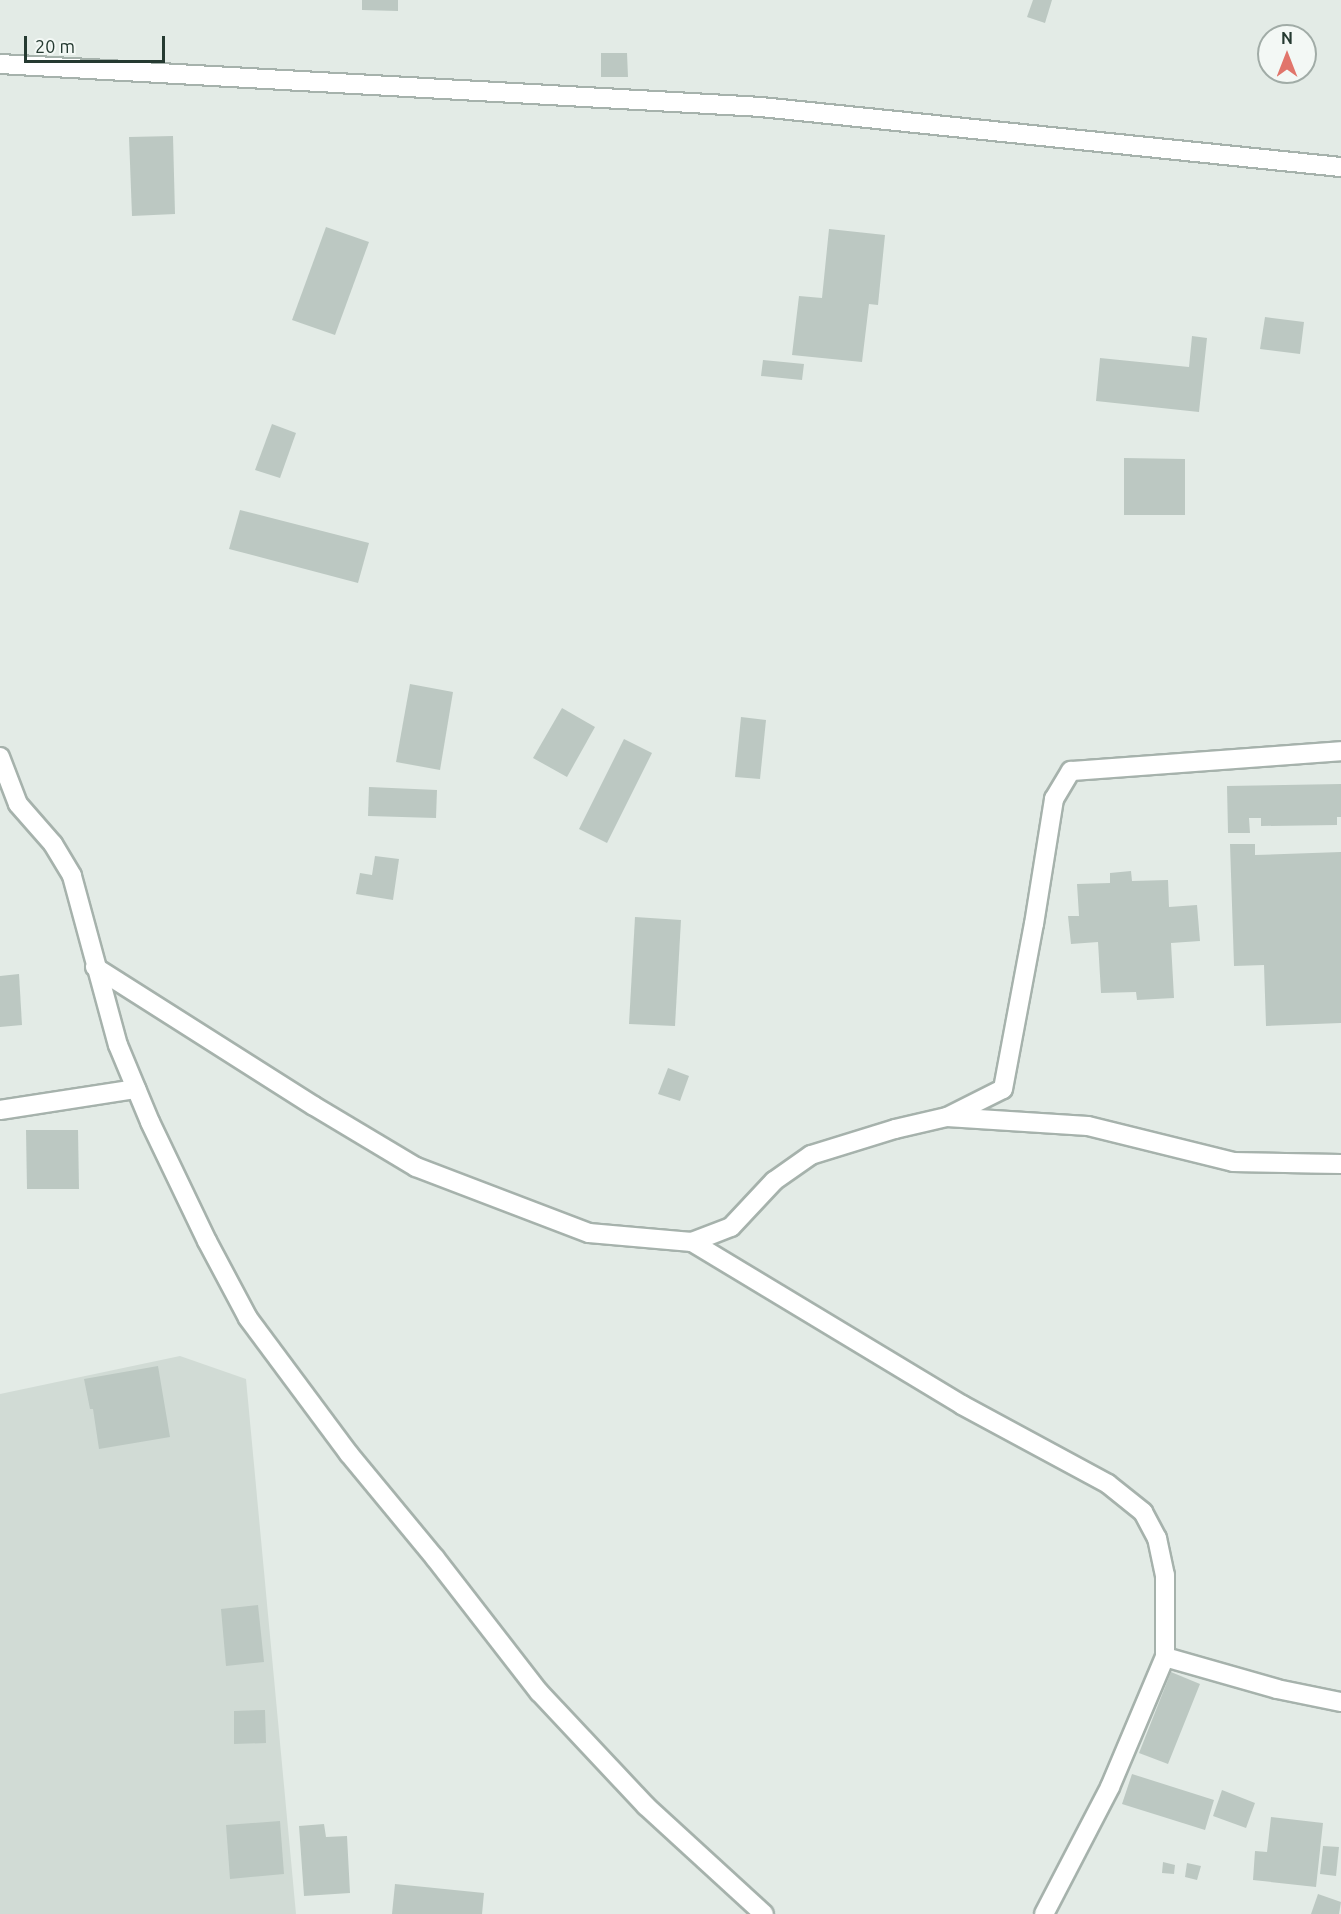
<!DOCTYPE html>
<style>
body{margin:0}
#map{position:relative;width:1341px;height:1914px;overflow:hidden;background:#e3ebe6;font-family:Ubuntu,sans-serif}
div>[style]{position:absolute}
.built>*{inset:0;background:#d1dbd5}
.building>*{inset:0;background:#bcc8c2}
.roads{filter:drop-shadow(2px 0 #a6b2ac) drop-shadow(-2px 0 #a6b2ac) drop-shadow(0 2px #a6b2ac) drop-shadow(0 -2px #a6b2ac)}
.minor>*{height:18px;margin:-9px;padding:0 9px;transform-origin:9px;border-radius:9px;background:#fff}
span{translate:-50% -50%;white-space:nowrap;text-align:center;line-height:1.15;-webkit-text-stroke:4.5px #f3f8f5;paint-order:stroke}
.north{position:absolute;left:1257px;top:24px;width:60px;height:60px;box-sizing:border-box;background:#f3f8f5;border:2px solid #a1aca7;border-radius:50%;rotate:0deg;font-size:16px;font-weight:700;line-height:24px;text-align:center;color:#253a31}
.north::after{content:'';display:block;margin:auto;width:21px;height:27px;background:#e1756b;clip-path:polygon(50% 0,100% 100%,50% 72%,0 100%)}
.scale{position:absolute;left:24px;top:36px;width:141px;height:27px;box-sizing:border-box;border:3px solid #253a31;border-top:0;padding-left:8px;font-size:18px;line-height:21px;white-space:nowrap;color:#253a31;-webkit-text-stroke:4px #f3f8f5;paint-order:stroke}
</style>
<div id="map">
<div class="built">
<i style="clip-path:polygon(180px 1356px,246px 1379px,296px 1914px,0 1914px,0 1394px)"></i>
</div>
<div class="building">
<i style="clip-path:polygon(362px 0,398px 0,398px 11px,362px 10px)"></i>
<i style="clip-path:polygon(1033px 0,1052px 0,1045px 23px,1027px 17px)"></i>
<i style="clip-path:polygon(601px 53px,627px 53px,628px 77px,601px 77px)"></i>
<i style="clip-path:polygon(173px 136px,175px 214px,132px 216px,129px 137px)"></i>
<i style="clip-path:polygon(326px 227px,369px 242px,335px 335px,292px 320px)"></i>
<i style="clip-path:polygon(829px 229px,885px 235px,878px 305px,869px 304px,862px 362px,792px 355px,799px 296px,822px 298px)"></i>
<i style="clip-path:polygon(1265px 317px,1304px 322px,1300px 354px,1260px 349px)"></i>
<i style="clip-path:polygon(1192px 336px,1207px 338px,1199px 412px,1096px 401px,1100px 358px,1189px 367px)"></i>
<i style="clip-path:polygon(763px 360px,804px 364px,802px 380px,761px 376px)"></i>
<i style="clip-path:polygon(272px 424px,296px 433px,280px 478px,255px 470px)"></i>
<i style="clip-path:polygon(1124px 458px,1185px 459px,1185px 515px,1124px 515px)"></i>
<i style="clip-path:polygon(240px 510px,369px 543px,358px 583px,229px 549px)"></i>
<i style="clip-path:polygon(410px 684px,453px 692px,440px 770px,396px 762px)"></i>
<i style="clip-path:polygon(562px 708px,595px 727px,567px 777px,533px 758px)"></i>
<i style="clip-path:polygon(741px 717px,766px 720px,760px 779px,735px 777px)"></i>
<i style="clip-path:polygon(624px 739px,652px 753px,607px 843px,579px 829px)"></i>
<i style="clip-path:polygon(1341px 784px,1341px 817px,1337px 817px,1337px 825px,1261px 826px,1261px 818px,1249px 818px,1250px 833px,1228px 833px,1227px 786px)"></i>
<i style="clip-path:polygon(369px 787px,437px 790px,436px 818px,368px 816px)"></i>
<i style="clip-path:polygon(1230px 844px,1255px 844px,1255px 855px,1341px 852px,1341px 1023px,1266px 1026px,1264px 965px,1234px 966px)"></i>
<i style="clip-path:polygon(375px 856px,399px 859px,393px 900px,356px 894px,360px 873px,372px 875px)"></i>
<i style="clip-path:polygon(1131px 871px,1132px 881px,1168px 880px,1169px 907px,1197px 905px,1200px 941px,1171px 943px,1174px 998px,1137px 1000px,1136px 992px,1101px 993px,1098px 942px,1071px 944px,1068px 916px,1079px 916px,1077px 884px,1110px 883px,1110px 873px)"></i>
<i style="clip-path:polygon(635px 917px,681px 920px,675px 1026px,629px 1024px)"></i>
<i style="clip-path:polygon(19px 974px,22px 1025px,0 1027px,0 976px)"></i>
<i style="clip-path:polygon(668px 1068px,689px 1076px,680px 1101px,658px 1094px)"></i>
<i style="clip-path:polygon(26px 1130px,78px 1130px,79px 1189px,27px 1189px)"></i>
<i style="clip-path:polygon(158px 1366px,170px 1437px,99px 1449px,93px 1409px,90px 1409px,84px 1379px)"></i>
<i style="clip-path:polygon(258px 1605px,264px 1662px,226px 1666px,221px 1609px)"></i>
<i style="clip-path:polygon(1171px 1672px,1200px 1684px,1168px 1764px,1139px 1753px)"></i>
<i style="clip-path:polygon(265px 1710px,266px 1743px,234px 1744px,234px 1711px)"></i>
<i style="clip-path:polygon(1132px 1774px,1214px 1800px,1205px 1830px,1122px 1804px)"></i>
<i style="clip-path:polygon(1222px 1790px,1255px 1803px,1246px 1828px,1213px 1816px)"></i>
<i style="clip-path:polygon(1271px 1817px,1323px 1823px,1316px 1887px,1253px 1880px,1255px 1851px,1267px 1852px)"></i>
<i style="clip-path:polygon(280px 1821px,284px 1874px,230px 1879px,226px 1825px)"></i>
<i style="clip-path:polygon(324px 1824px,326px 1837px,347px 1836px,350px 1893px,304px 1896px,299px 1826px)"></i>
<i style="clip-path:polygon(1323px 1846px,1339px 1847px,1336px 1876px,1320px 1874px)"></i>
<i style="clip-path:polygon(1163px 1862px,1175px 1865px,1174px 1874px,1162px 1873px)"></i>
<i style="clip-path:polygon(1187px 1863px,1201px 1866px,1197px 1880px,1185px 1877px)"></i>
<i style="clip-path:polygon(395px 1884px,484px 1893px,482px 1914px,392px 1914px)"></i>
<i style="clip-path:polygon(1318px 1894px,1341px 1902px,1339px 1914px,1311px 1914px)"></i>
</div>
<div class="roads">
<div class="minor">
<i style="left:0;top:64px;width:762px;rotate:3.23deg"></i>
<i style="left:761px;top:107px;width:583px;rotate:5.91deg"></i>
<i style="left:0;top:757px;width:50px;rotate:69deg"></i>
<i style="left:18px;top:804px;width:53px;rotate:48.8deg"></i>
<i style="left:53px;top:844px;width:37px;rotate:59deg"></i>
<i style="left:72px;top:876px;width:175px;rotate:74.8deg"></i>
<i style="left:118px;top:1045px;width:83px;rotate:67.4deg"></i>
<i style="left:150px;top:1122px;width:132px;rotate:64.4deg"></i>
<i style="left:207px;top:1241px;width:87px;rotate:62deg"></i>
<i style="left:248px;top:1318px;width:169px;rotate:53.4deg"></i>
<i style="left:349px;top:1454px;width:135px;rotate:50.4deg"></i>
<i style="left:435px;top:1558px;width:170px;rotate:52.2deg"></i>
<i style="left:539px;top:1692px;width:156px;rotate:46.8deg"></i>
<i style="left:646px;top:1806px;width:160px;rotate:42.5deg"></i>
<i style="left:95px;top:967px;width:259px;rotate:32.4deg"></i>
<i style="left:314px;top:1106px;width:119px;rotate:30.9deg"></i>
<i style="left:416px;top:1167px;width:185px;rotate:20.9deg"></i>
<i style="left:589px;top:1233px;width:103px;rotate:5deg"></i>
<i style="left:692px;top:1242px;width:42px;rotate:-21deg"></i>
<i style="left:731px;top:1227px;width:63px;rotate:-46.9deg"></i>
<i style="left:774px;top:1181px;width:45px;rotate:-35.1deg"></i>
<i style="left:811px;top:1155px;width:88px;rotate:-17.2deg"></i>
<i style="left:895px;top:1129px;width:53px;rotate:-13deg"></i>
<i style="left:947px;top:1117px;width:141px;rotate:3.7deg"></i>
<i style="left:1088px;top:1126px;width:149px;rotate:13.9deg"></i>
<i style="left:1233px;top:1162px;width:108px;rotate:1.1deg"></i>
<i style="left:0;top:1110px;width:138px;rotate:-8.8deg"></i>
<i style="left:949px;top:1116px;width:60px;rotate:-26.6deg"></i>
<i style="left:1003px;top:1089px;width:168px;rotate:-79.4deg"></i>
<i style="left:1034px;top:924px;width:127px;rotate:-80.9deg"></i>
<i style="left:1054px;top:799px;width:33px;rotate:-59deg"></i>
<i style="left:1071px;top:771px;width:271px;rotate:-4.2deg"></i>
<i style="left:692px;top:1242px;width:315px;rotate:31.1deg"></i>
<i style="left:962px;top:1405px;width:166px;rotate:28.4deg"></i>
<i style="left:1108px;top:1484px;width:45px;rotate:38.7deg"></i>
<i style="left:1143px;top:1512px;width:30px;rotate:62deg"></i>
<i style="left:1157px;top:1538px;width:38px;rotate:78deg"></i>
<i style="left:1165px;top:1575px;width:82px;rotate:90deg"></i>
<i style="left:1044px;top:1914px;width:143px;rotate:-62.5deg"></i>
<i style="left:1110px;top:1787px;width:141px;rotate:-67.1deg"></i>
<i style="left:1165px;top:1657px;width:116px;rotate:15.9deg"></i>
<i style="left:1277px;top:1689px;width:65px;rotate:11.5deg"></i>
</div>
</div>
<div class="north">N</div>
<div class="scale">20 m</div>
</div>
